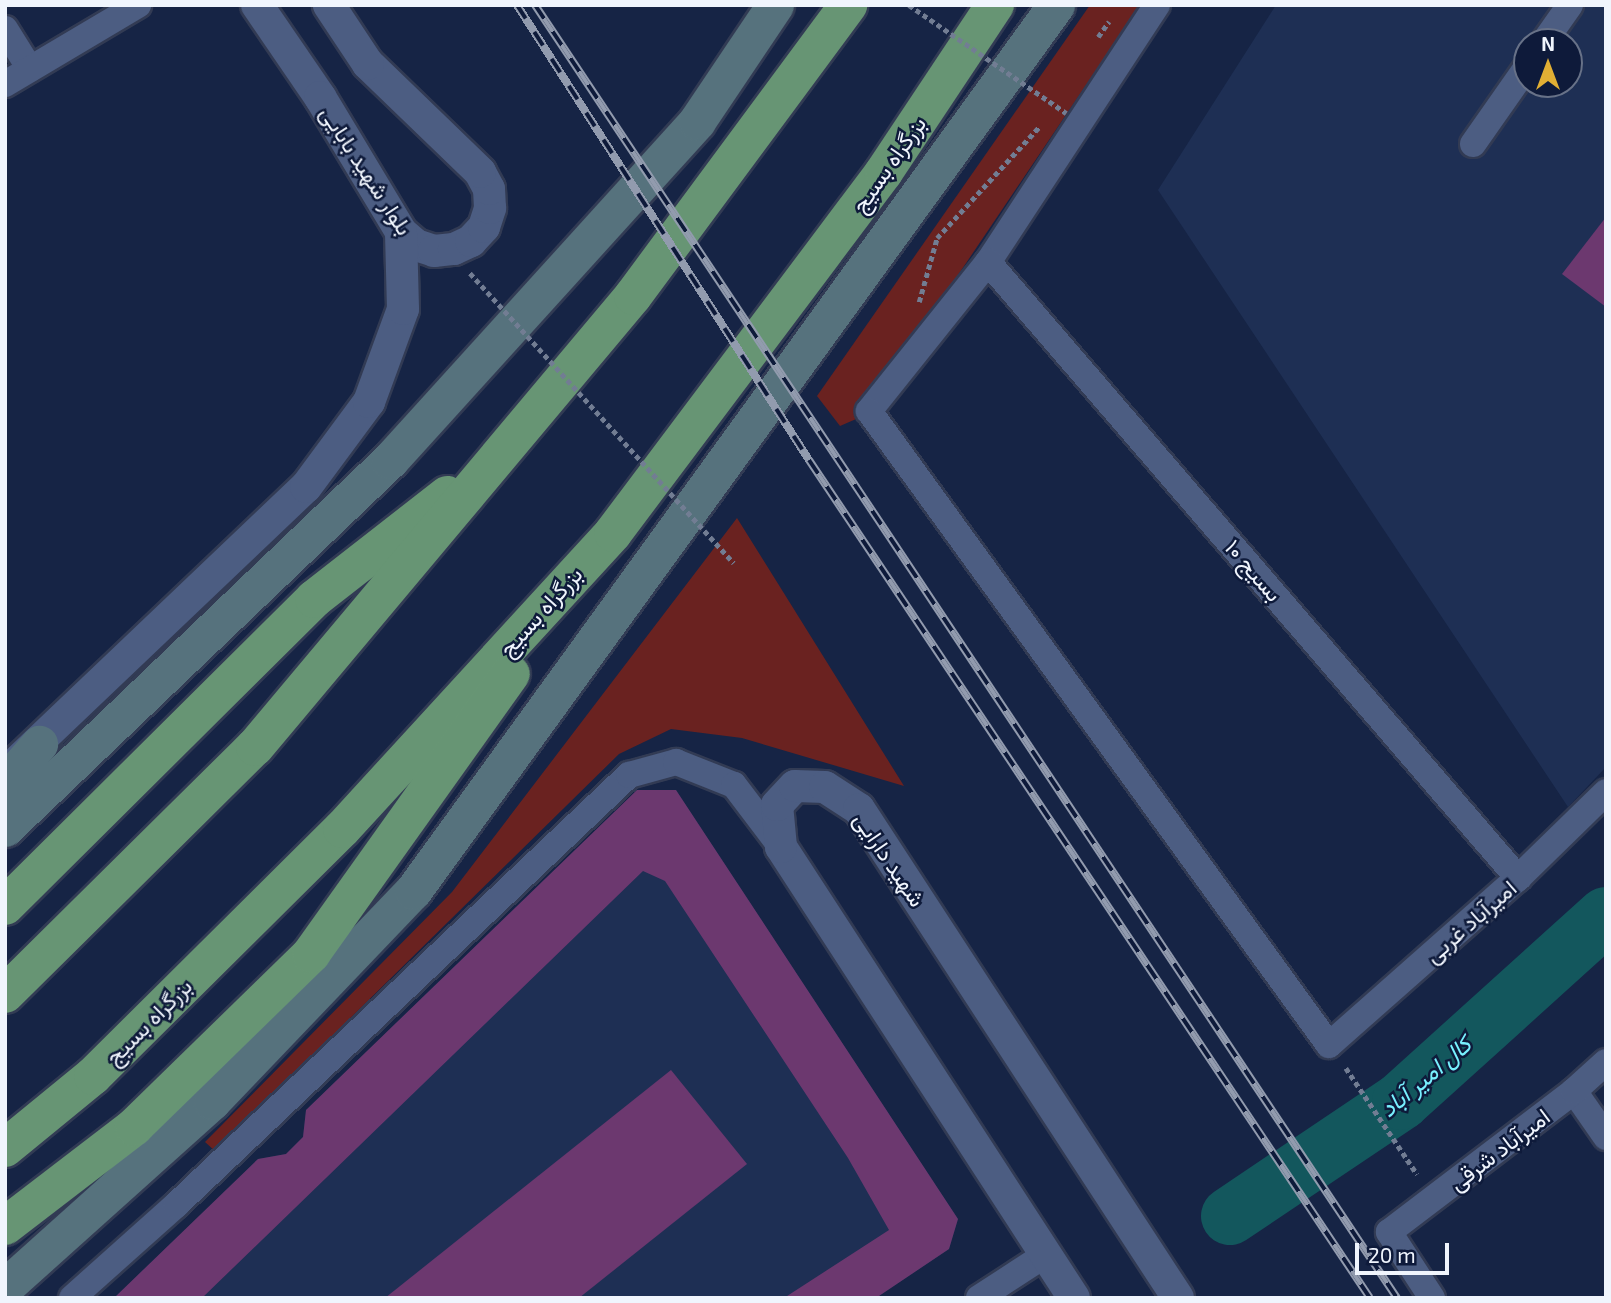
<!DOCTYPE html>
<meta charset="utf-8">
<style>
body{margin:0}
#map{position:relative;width:1611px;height:1303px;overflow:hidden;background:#162445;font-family:"Exo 2",Vazirmatn,sans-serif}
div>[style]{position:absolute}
.built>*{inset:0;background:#1e2f54}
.green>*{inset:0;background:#6a2220}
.river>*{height:58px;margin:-29px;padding:0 29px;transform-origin:29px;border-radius:29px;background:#13575d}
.building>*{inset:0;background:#6c386f}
.path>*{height:4.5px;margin-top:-2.25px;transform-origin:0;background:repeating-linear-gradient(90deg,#727d93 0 5px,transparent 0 8.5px)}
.roads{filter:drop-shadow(2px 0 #323b54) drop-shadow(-2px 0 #323b54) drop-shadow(0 2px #323b54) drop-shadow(0 -2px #323b54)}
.minor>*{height:26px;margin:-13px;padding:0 13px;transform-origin:13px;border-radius:13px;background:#4c5d82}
.tertiary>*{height:32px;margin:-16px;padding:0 16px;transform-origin:16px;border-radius:16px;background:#4c5d82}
.secondary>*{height:37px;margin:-18.5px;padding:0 18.5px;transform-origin:18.5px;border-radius:18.5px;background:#56727d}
.trunk>*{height:38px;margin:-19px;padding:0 19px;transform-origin:19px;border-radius:19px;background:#679574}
.rail>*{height:8px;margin-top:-4px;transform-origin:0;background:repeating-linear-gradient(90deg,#0e1a3a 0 16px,#929bae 0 32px);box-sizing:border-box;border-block:2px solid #929bae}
.path-bridge>*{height:4.5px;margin-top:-2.25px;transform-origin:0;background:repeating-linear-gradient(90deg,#727d93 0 5px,transparent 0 8.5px)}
span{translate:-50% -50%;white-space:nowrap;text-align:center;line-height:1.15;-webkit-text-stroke:5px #0e1a3a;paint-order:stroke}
.street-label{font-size:23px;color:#f0f5fd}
.water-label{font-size:24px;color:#78f1ff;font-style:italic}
.frame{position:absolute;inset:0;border:7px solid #f0f5fd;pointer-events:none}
.north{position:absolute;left:1513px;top:28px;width:70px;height:70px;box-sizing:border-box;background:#0e1a3a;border:2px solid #687288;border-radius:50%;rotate:0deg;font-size:19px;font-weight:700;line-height:28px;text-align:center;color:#f0f5fd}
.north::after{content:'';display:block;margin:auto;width:24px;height:32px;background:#e1af34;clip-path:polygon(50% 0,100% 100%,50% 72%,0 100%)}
.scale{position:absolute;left:1355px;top:1243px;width:94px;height:32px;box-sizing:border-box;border:4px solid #f0f5fd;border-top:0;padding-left:9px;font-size:21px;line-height:24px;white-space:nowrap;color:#f0f5fd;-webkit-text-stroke:5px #0e1a3a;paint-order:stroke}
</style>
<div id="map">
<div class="built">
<i style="clip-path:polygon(evenodd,1276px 5px,1606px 5px,1606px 767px,1568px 807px,1158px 190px,1276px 5px,1527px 42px,1569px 42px,1569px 84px,1527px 84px,1527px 42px)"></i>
<i style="clip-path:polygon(637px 790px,676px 790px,958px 1219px,949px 1249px,876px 1298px,114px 1298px,258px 1159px,286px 1154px,303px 1137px,306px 1110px)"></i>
</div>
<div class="green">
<i style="clip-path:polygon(1090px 5px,1140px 5px,863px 416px,840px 426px,817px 396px)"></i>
<i style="clip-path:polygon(737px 518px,904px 786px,742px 738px,671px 729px,619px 754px,215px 1151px,205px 1142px,452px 892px)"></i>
</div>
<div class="river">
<i style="left:1230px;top:1216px;width:206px;rotate:-33.9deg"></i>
<i style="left:1401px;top:1101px;width:276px;rotate:-42.1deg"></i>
</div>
<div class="building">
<i style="clip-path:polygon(1606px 217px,1606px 307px,1562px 274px)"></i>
<i style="clip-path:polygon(637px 790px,676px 790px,958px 1219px,949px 1249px,876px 1298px,784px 1298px,889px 1230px,848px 1158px,665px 881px,643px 871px,202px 1298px,114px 1298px,258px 1159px,286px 1154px,303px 1137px,306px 1110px)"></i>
<i style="clip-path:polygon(671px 1070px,747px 1164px,579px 1298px,385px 1298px)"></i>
</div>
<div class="path">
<i style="left:1098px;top:37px;width:19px;rotate:-55deg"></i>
<i style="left:919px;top:302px;width:66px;rotate:-74.3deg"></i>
<i style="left:937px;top:238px;width:152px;rotate:-47.4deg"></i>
<i style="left:1346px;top:1068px;width:128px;rotate:56.2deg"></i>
</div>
<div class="roads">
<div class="minor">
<i style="left:1157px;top:5px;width:308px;rotate:123.3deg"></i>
<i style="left:988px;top:262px;width:191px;rotate:128.6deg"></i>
<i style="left:869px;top:411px;width:783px;rotate:54.04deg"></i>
<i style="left:1329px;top:1045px;width:252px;rotate:-41.5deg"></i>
<i style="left:1518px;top:878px;width:123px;rotate:-44.3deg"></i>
<i style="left:5px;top:29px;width:47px;rotate:58deg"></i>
<i style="left:1544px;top:42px;width:45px;rotate:-54.9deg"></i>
<i style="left:5px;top:84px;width:155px;rotate:-30.7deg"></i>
<i style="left:1473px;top:144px;width:94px;rotate:-55deg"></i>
<i style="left:988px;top:262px;width:813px;rotate:49.29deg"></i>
<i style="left:1574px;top:1091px;width:56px;rotate:55.2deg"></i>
<i style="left:72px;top:1298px;width:140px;rotate:-41.8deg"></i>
<i style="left:176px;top:1205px;width:625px;rotate:-43.51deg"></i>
<i style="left:629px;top:775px;width:49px;rotate:-15.5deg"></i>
<i style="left:676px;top:762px;width:62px;rotate:21.6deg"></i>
<i style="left:734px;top:785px;width:78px;rotate:52.8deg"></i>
<i style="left:979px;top:1298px;width:79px;rotate:-33.1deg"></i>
<i style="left:1432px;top:1298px;width:79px;rotate:-123.1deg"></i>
<i style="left:1389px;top:1232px;width:233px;rotate:-37.3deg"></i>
<i style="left:1574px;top:1091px;width:43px;rotate:-42.2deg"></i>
</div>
<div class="tertiary">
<i style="left:257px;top:5px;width:112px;rotate:55.6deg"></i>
<i style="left:320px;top:97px;width:157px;rotate:59deg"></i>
<i style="left:401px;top:232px;width:20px;rotate:41deg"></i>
<i style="left:416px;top:245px;width:19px;rotate:18deg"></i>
<i style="left:434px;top:251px;width:20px;rotate:-6deg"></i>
<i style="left:454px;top:249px;width:19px;rotate:-25deg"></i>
<i style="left:471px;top:241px;width:19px;rotate:-47deg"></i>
<i style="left:484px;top:227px;width:20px;rotate:-72deg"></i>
<i style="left:490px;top:208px;width:19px;rotate:-93deg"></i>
<i style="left:489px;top:189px;width:19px;rotate:-118deg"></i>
<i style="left:480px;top:172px;width:156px;rotate:-136deg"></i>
<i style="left:368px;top:64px;width:71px;rotate:-123.5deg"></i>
<i style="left:19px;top:760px;width:396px;rotate:-43.6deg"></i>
<i style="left:306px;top:487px;width:106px;rotate:-53.5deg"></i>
<i style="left:369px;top:402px;width:99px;rotate:-69.9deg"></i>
<i style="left:403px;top:309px;width:77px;rotate:-91.5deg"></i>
<i style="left:1074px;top:1298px;width:538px;rotate:-123.01deg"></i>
<i style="left:781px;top:847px;width:42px;rotate:-95.4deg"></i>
<i style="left:777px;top:805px;width:26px;rotate:-47deg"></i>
<i style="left:795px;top:786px;width:30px;rotate:2deg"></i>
<i style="left:825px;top:787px;width:40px;rotate:32.9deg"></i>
<i style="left:859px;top:809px;width:584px;rotate:56.88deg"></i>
</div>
<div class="secondary">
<i style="left:5px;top:783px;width:52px;rotate:-48.9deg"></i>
<i style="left:5px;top:828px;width:533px;rotate:-43.71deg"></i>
<i style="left:390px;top:460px;width:457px;rotate:-47.8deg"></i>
<i style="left:697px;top:121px;width:140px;rotate:-56.1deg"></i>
<i style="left:5px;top:1287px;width:278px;rotate:-41.9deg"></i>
<i style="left:212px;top:1101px;width:291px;rotate:-46.3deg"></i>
<i style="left:413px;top:891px;width:1095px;rotate:-54.03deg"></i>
</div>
<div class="trunk">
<i style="left:5px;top:906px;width:436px;rotate:-44.8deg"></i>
<i style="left:314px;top:599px;width:169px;rotate:-38deg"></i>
<i style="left:5px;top:994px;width:351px;rotate:-44.7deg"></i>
<i style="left:255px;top:747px;width:588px;rotate:-50.03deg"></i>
<i style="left:633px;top:296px;width:362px;rotate:-53.5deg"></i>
<i style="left:5px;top:1148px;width:114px;rotate:-39.3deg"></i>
<i style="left:93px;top:1076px;width:351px;rotate:-44.8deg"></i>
<i style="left:342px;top:829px;width:401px;rotate:-47.5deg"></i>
<i style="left:613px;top:533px;width:451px;rotate:-53.1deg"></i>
<i style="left:884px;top:172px;width:201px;rotate:-56.4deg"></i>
<i style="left:5px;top:1226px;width:163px;rotate:-37.5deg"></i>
<i style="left:134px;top:1127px;width:248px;rotate:-44.3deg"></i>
<i style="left:311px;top:954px;width:344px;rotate:-54.5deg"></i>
</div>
</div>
<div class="rail">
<i style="left:517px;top:5px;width:541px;rotate:57.31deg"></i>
<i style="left:809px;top:460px;width:1008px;rotate:56.2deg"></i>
<i style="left:535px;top:5px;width:1554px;rotate:56.31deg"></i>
</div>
<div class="path-bridge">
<i style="left:909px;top:5px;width:191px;rotate:34.5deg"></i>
<i style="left:470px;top:273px;width:392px;rotate:47.7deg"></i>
</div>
<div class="street-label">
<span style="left:888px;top:164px;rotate:-55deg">بزرگراه بسیج</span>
<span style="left:367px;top:170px;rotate:57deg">بلوار شهید بابایی</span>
<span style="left:1254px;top:570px;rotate:49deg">بسیج ۱۰</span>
<span style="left:540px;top:611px;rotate:-48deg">بزرگراه بسیج</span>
<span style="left:890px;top:859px;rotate:56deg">شهید دارایی</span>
<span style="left:1470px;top:921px;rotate:-41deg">امیرآباد غربی</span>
<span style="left:148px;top:1021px;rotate:-45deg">بزرگراه بسیج</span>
<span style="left:1499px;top:1149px;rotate:-37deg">امیرآباد شرقی</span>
</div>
<div class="water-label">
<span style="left:1425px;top:1076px;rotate:-40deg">کال امیر آباد</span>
</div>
<div class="frame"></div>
<div class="north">N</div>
<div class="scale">20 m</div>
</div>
